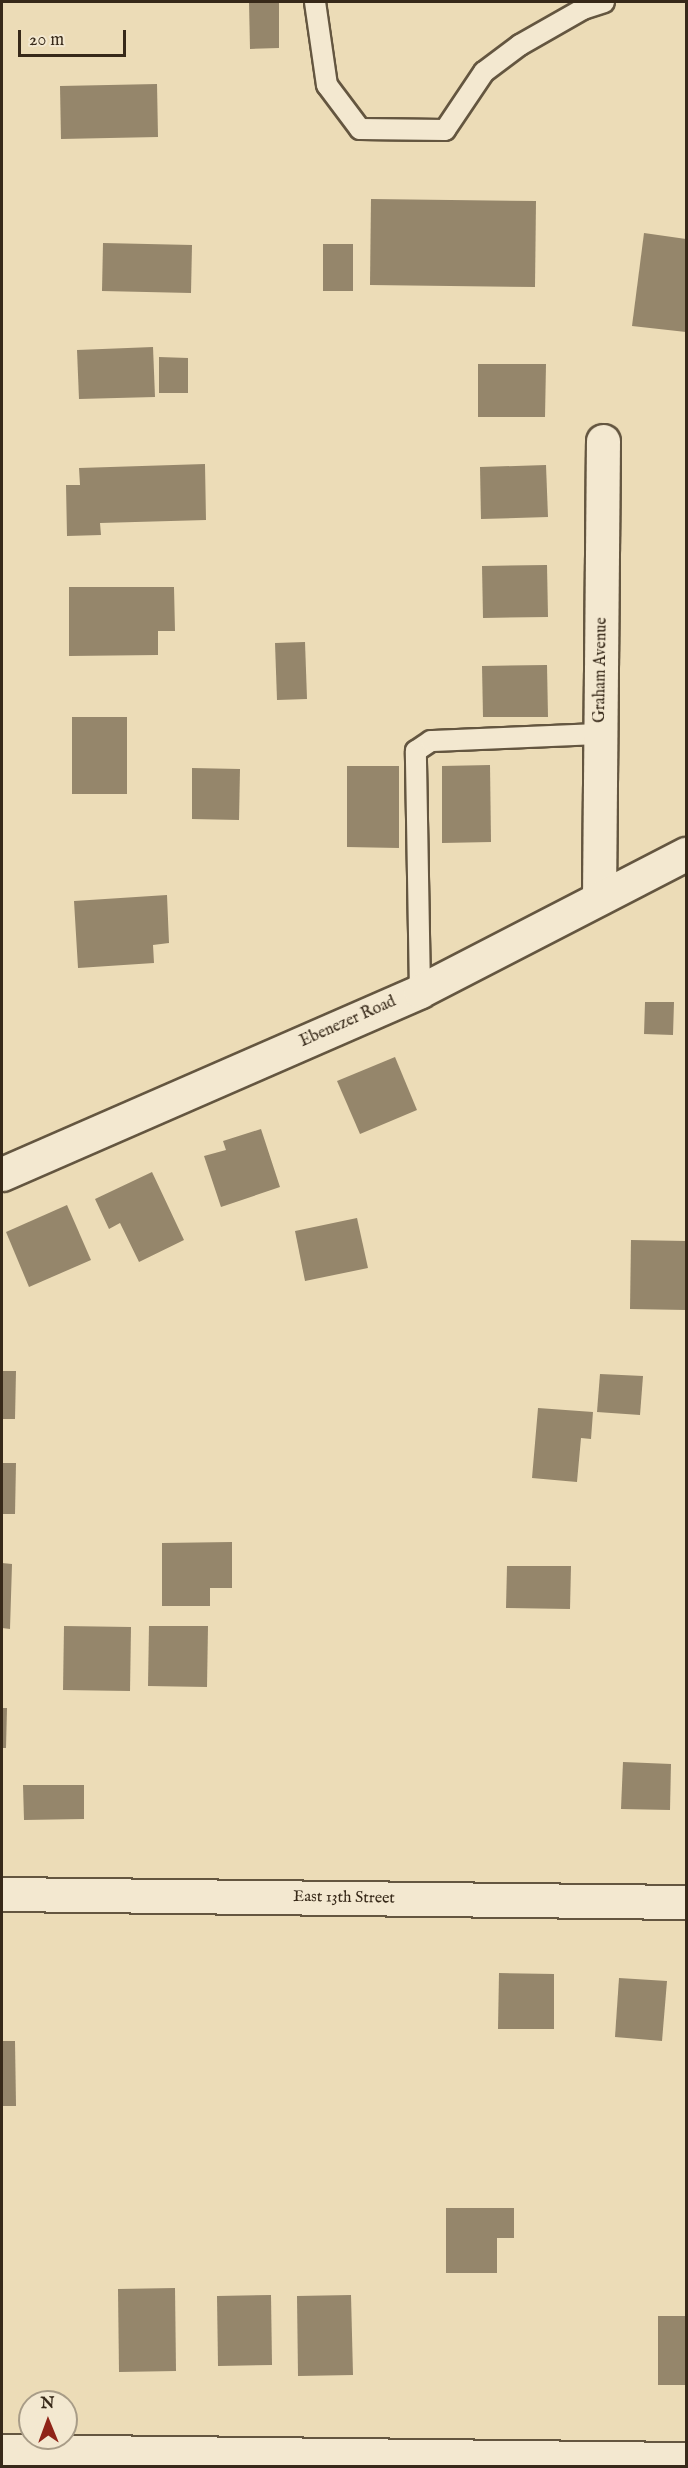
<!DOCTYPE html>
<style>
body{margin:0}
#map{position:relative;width:688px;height:2468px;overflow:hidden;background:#ecdcb7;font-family:"IM FELL English",serif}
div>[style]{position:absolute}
.building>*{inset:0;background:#95866b}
.roads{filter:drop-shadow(2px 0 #645640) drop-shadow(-2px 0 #645640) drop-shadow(0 2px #645640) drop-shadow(0 -2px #645640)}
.lane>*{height:20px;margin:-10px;padding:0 10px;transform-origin:10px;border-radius:10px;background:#f3e8d0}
.street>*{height:33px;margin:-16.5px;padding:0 16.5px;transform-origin:16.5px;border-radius:16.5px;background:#f3e8d0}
.secondary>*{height:33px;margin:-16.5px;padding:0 16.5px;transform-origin:16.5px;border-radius:16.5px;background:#f3e8d0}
span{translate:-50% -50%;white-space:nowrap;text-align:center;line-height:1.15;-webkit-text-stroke:4.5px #f3e8d0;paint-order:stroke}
.street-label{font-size:16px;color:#372919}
.frame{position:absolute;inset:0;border:3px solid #372919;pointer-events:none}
.north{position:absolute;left:18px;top:2390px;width:60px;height:60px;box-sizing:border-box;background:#f3e8d0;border:2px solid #a89c87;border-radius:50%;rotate:359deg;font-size:16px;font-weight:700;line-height:24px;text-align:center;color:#372919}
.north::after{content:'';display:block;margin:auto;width:21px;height:27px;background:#8f2418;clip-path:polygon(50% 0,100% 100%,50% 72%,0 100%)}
.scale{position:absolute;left:18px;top:30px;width:108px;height:27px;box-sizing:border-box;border:3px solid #372919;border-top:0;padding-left:8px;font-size:18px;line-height:21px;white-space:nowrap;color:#372919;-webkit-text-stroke:4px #f3e8d0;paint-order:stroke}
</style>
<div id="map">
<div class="building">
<i style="clip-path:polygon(249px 2px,279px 2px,279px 48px,250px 49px)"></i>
<i style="clip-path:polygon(157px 84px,158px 137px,61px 139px,60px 86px)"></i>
<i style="clip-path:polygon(371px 199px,536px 201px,535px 287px,370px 285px)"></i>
<i style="clip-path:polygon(644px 233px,686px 239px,686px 332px,632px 326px)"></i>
<i style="clip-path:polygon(103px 243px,192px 245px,191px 293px,102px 291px)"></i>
<i style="clip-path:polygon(323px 244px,353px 244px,353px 291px,323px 291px)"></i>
<i style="clip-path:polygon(153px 347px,155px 397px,79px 399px,77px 350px)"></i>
<i style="clip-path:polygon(159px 357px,188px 358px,188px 393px,159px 393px)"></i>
<i style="clip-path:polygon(478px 364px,546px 364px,545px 417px,478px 417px)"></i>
<i style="clip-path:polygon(205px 464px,206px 520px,100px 523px,101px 535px,67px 536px,66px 485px,80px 485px,79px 468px)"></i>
<i style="clip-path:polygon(546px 465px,548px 517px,481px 519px,480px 467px)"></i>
<i style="clip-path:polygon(547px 565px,548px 617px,483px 618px,482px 566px)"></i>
<i style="clip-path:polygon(69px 587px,174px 587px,175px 631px,158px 631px,158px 655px,69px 656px)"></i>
<i style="clip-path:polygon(305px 642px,307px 699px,277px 700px,275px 643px)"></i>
<i style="clip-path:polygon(547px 665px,548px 717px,483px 717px,482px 666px)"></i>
<i style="clip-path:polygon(72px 717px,127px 717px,127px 794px,72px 794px)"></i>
<i style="clip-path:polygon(490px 765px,491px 842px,442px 843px,442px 766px)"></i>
<i style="clip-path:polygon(347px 766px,399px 766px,399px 848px,347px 847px)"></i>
<i style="clip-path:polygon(192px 768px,240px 769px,239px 820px,192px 819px)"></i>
<i style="clip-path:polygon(167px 895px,169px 943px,153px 945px,154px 963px,78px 968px,74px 901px)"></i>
<i style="clip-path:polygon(645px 1002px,674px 1002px,673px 1035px,644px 1034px)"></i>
<i style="clip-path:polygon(395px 1057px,417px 1110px,360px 1134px,337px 1081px)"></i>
<i style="clip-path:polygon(261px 1129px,280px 1187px,221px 1207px,204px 1156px,226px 1150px,223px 1141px)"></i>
<i style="clip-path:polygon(152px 1172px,184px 1240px,139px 1262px,120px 1223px,109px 1229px,95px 1199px)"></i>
<i style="clip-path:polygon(67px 1205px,91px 1260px,29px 1287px,6px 1232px)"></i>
<i style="clip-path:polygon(357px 1218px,368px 1268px,305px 1281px,295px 1231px)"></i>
<i style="clip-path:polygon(631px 1240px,686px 1241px,686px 1310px,630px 1309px)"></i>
<i style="clip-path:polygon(2px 1371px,16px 1371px,15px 1419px,2px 1419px)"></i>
<i style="clip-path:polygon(600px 1374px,643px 1376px,640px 1415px,597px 1412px)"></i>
<i style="clip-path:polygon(538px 1408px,593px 1412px,591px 1439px,581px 1438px,577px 1482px,532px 1478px)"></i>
<i style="clip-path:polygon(2px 1463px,16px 1463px,15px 1514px,2px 1514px)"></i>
<i style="clip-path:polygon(232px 1542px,232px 1588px,210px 1588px,210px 1606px,162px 1606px,162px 1543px)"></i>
<i style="clip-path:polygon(2px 1563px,12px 1564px,10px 1629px,2px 1628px)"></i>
<i style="clip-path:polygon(507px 1566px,571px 1566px,570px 1609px,506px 1608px)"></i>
<i style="clip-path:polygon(64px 1626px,131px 1627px,130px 1691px,63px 1690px)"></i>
<i style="clip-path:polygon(149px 1626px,208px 1626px,207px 1687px,148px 1686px)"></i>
<i style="clip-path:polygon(2px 1708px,7px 1708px,6px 1748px,2px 1748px)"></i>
<i style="clip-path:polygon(623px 1762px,671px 1764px,670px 1810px,621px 1809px)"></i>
<i style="clip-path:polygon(23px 1785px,84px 1785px,84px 1819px,24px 1820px)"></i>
<i style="clip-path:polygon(499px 1973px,554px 1974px,554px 2029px,498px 2029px)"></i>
<i style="clip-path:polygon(619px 1978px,667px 1981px,662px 2041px,615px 2037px)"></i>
<i style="clip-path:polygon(2px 2041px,15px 2041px,16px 2106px,2px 2106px)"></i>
<i style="clip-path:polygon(446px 2208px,514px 2208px,514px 2238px,497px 2238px,497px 2273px,446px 2273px)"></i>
<i style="clip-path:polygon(175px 2288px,176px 2371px,119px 2372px,118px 2289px)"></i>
<i style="clip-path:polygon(271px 2295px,272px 2365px,218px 2366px,217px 2296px)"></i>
<i style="clip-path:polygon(351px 2295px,353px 2375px,298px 2376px,297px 2296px)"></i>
<i style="clip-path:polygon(658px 2316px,686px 2316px,686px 2385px,658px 2385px)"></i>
</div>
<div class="roads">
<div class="lane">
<i style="left:315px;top:2px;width:84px;rotate:81.8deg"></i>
<i style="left:327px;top:85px;width:55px;rotate:53.1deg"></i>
<i style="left:360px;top:129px;width:85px;rotate:0.7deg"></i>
<i style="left:445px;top:130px;width:70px;rotate:-56.1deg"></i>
<i style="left:484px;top:72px;width:45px;rotate:-36.9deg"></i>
<i style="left:520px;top:45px;width:73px;rotate:-29.7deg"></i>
<i style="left:583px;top:9px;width:22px;rotate:-18deg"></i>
<i style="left:420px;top:991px;width:240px;rotate:-91deg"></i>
<i style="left:416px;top:751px;width:18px;rotate:-34deg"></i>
<i style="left:431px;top:741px;width:169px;rotate:-2.4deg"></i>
</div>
<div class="street">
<i style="left:599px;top:898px;width:457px;rotate:-89.5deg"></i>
<i style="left:2px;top:1894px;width:684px;rotate:0.67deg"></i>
<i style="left:2px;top:2451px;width:684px;rotate:0.67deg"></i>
</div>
<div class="secondary">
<i style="left:2px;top:1174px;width:456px;rotate:-23.6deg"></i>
<i style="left:420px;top:991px;width:299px;rotate:-27.3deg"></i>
</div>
</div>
<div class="street-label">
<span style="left:601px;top:670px;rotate:-89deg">Graham Avenue</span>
<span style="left:348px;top:1022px;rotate:-24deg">Ebenezer Road</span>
<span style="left:344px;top:1898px;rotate:1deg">East 13th Street</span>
</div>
<div class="frame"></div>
<div class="north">N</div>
<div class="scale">20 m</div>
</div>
